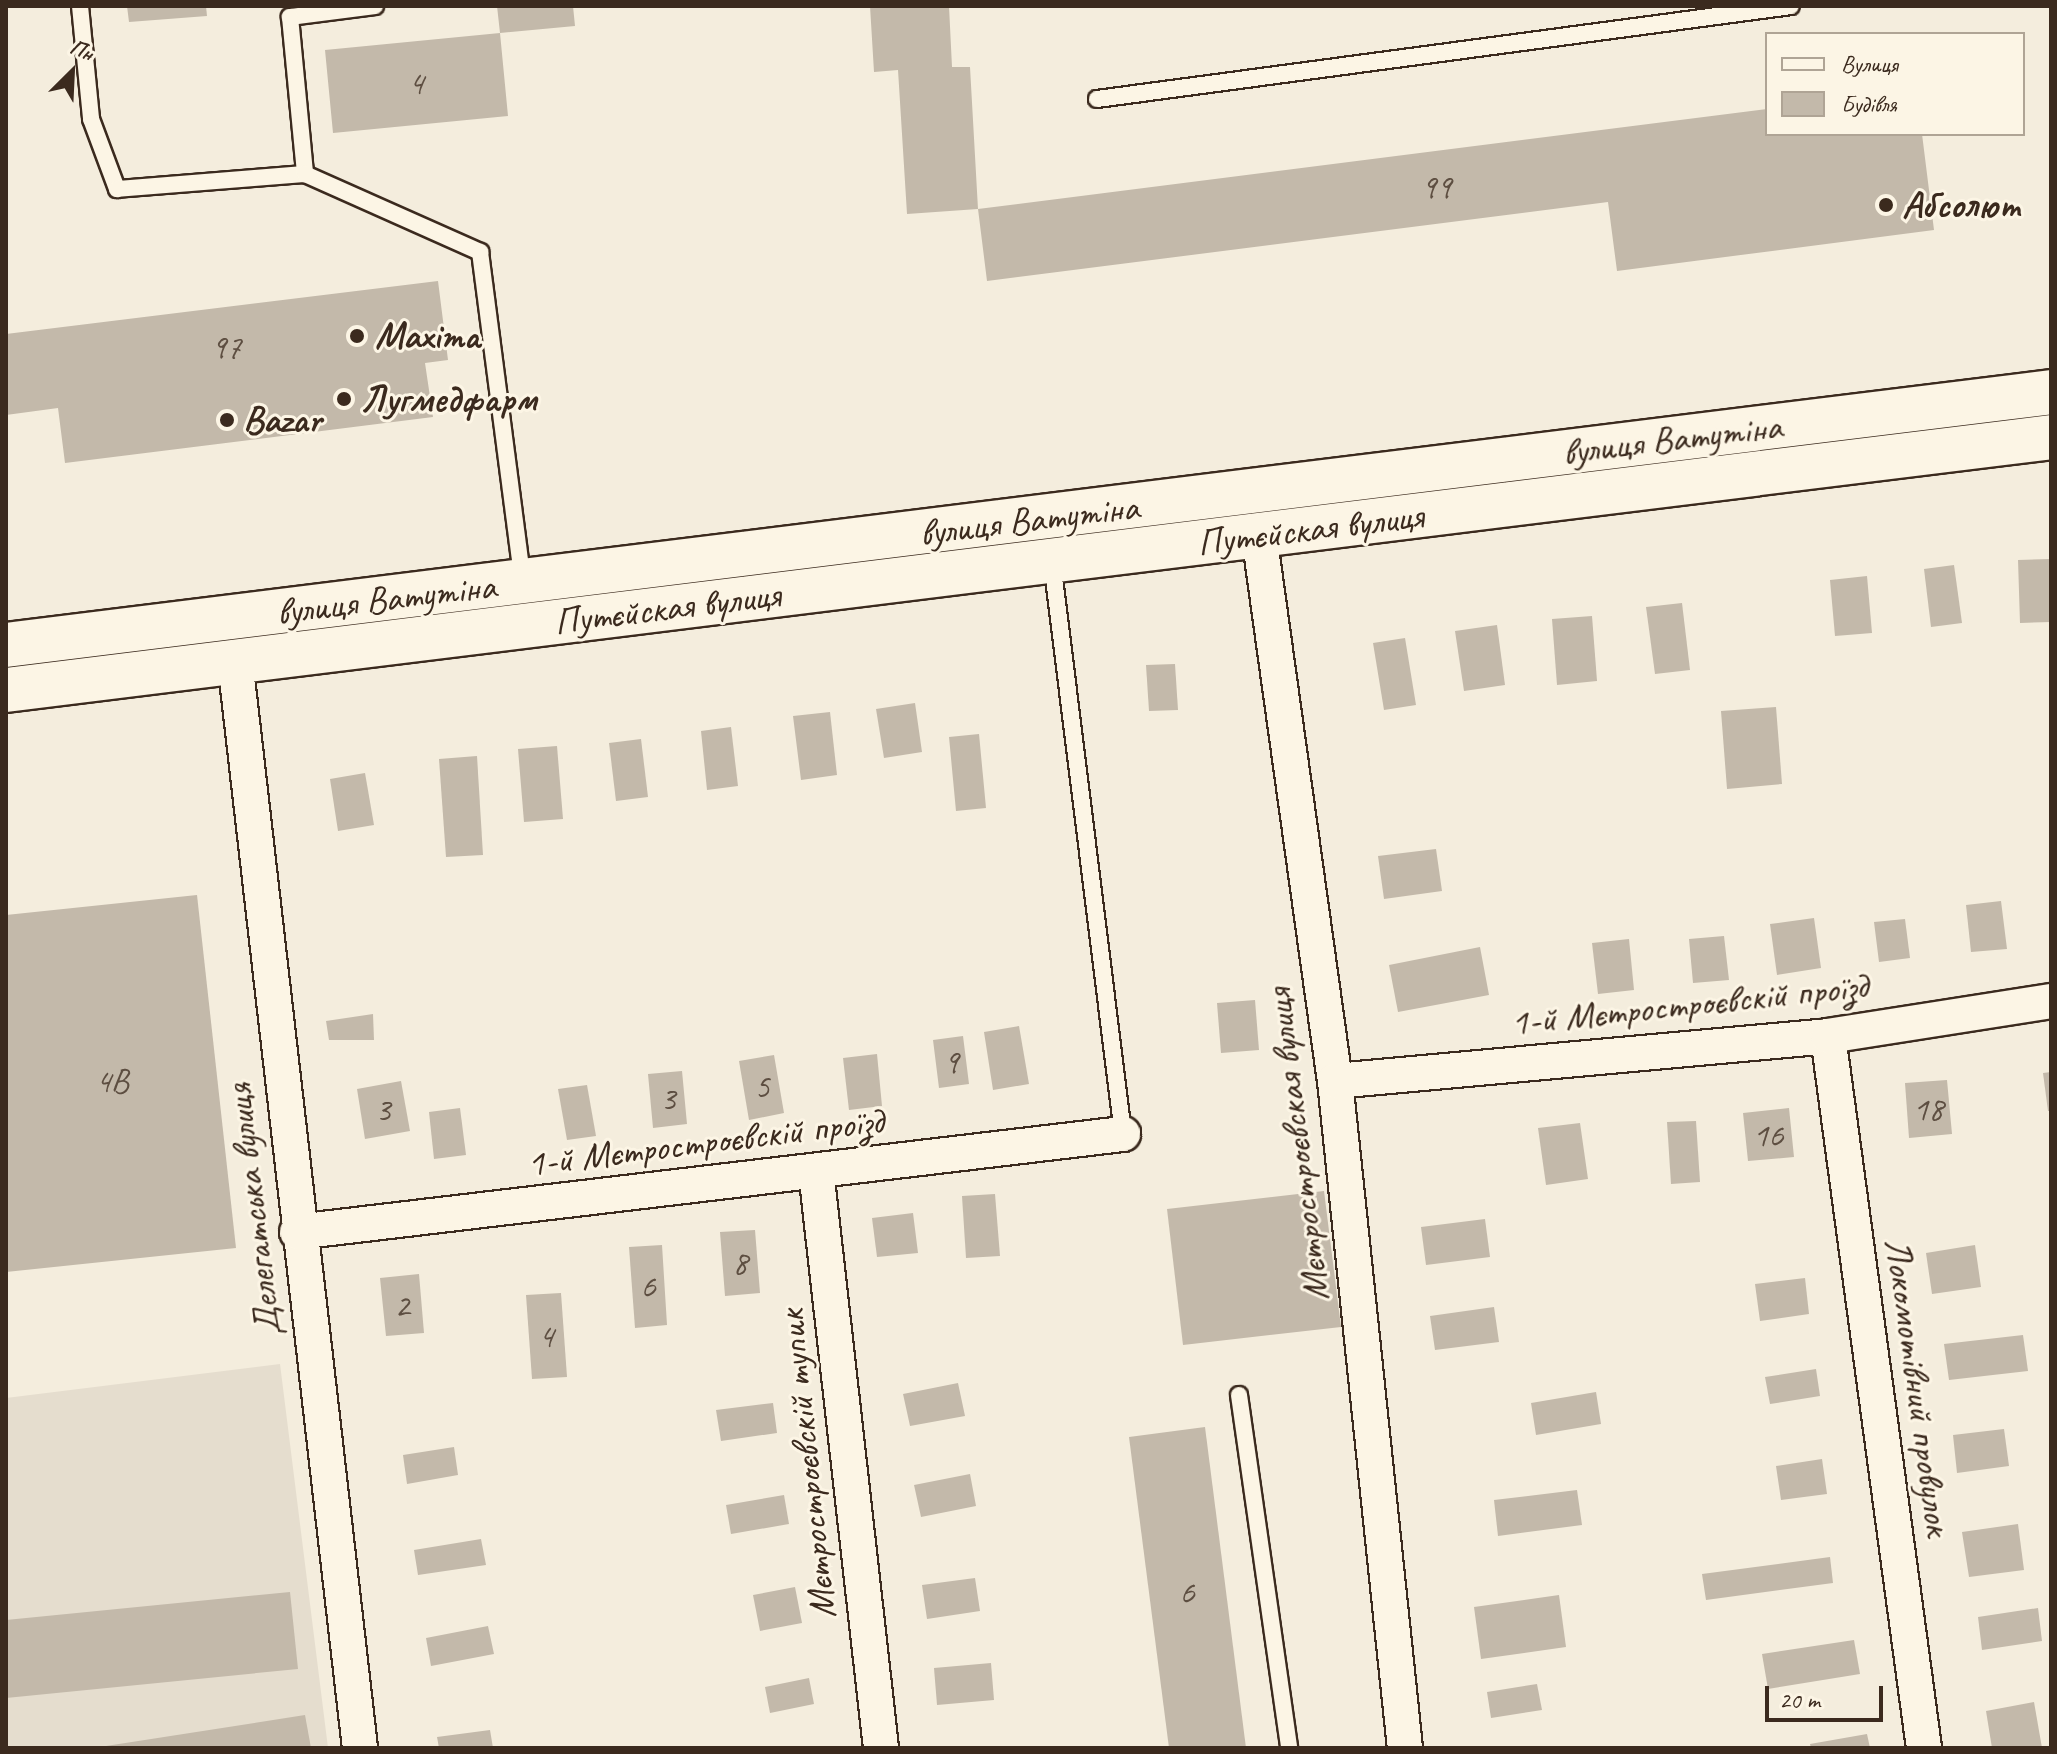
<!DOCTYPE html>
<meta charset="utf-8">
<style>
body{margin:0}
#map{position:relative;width:2057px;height:1754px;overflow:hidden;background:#f4eddd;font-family:Caveat,sans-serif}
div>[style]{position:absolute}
.built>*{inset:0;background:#e5ddce}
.building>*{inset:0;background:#c3b9aa}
.roads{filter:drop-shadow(2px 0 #3b2a1e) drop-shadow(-2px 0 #3b2a1e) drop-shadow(0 2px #3b2a1e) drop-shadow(0 -2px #3b2a1e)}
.service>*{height:16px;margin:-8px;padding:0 8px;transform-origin:8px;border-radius:8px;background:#fcf5e5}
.minor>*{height:34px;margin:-17px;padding:0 17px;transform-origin:17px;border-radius:17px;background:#fcf5e5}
.primary>*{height:44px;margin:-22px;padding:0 22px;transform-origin:22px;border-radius:22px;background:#fcf5e5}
.dots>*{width:22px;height:22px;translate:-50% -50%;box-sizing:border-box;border:4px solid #fcf5e5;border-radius:50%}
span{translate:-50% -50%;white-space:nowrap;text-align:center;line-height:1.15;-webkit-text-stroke:6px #fcf5e5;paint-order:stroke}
.number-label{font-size:34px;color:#5d4e41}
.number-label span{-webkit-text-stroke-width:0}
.poi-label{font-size:38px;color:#3b2a1e;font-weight:700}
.left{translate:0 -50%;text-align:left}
.street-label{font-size:38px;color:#3b2a1e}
.frame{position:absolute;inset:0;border:8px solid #3b2a1e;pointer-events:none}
.legend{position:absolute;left:1765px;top:32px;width:260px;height:104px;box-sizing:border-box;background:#fcf5e5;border:2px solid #afa495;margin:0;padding:10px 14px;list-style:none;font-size:24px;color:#3b2a1e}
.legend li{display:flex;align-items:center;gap:16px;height:40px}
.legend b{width:40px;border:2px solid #afa495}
.north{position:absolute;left:32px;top:32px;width:80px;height:80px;-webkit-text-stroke:6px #fcf5e5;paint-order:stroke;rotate:24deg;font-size:22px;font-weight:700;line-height:32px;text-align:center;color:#3b2a1e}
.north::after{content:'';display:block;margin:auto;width:28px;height:36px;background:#3b2a1e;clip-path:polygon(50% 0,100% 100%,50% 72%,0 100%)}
.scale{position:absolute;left:1765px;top:1686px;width:118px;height:36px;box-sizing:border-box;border:4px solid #3b2a1e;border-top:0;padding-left:10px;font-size:24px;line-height:28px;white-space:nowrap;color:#3b2a1e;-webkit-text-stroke:6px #fcf5e5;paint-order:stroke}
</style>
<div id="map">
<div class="built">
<i style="clip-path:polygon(280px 1364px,328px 1748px,6px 1748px,6px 1398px)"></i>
</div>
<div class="building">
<i style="clip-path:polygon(127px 6px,206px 6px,207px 16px,129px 22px)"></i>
<i style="clip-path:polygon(497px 6px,573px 6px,575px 26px,500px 33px,508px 116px,333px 133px,325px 50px,500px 33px)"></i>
<i style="clip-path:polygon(870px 6px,949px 6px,952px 67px,970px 67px,978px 209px,907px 214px,898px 70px,874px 72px)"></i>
<i style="clip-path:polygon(1767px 109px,1767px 134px,1922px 134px,1934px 230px,1617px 271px,1608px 202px,987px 281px,978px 209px)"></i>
<i style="clip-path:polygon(438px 281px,448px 360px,425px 363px,433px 417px,65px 463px,58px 408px,6px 415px,6px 334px)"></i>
<i style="clip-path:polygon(2051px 559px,2051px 622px,2020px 623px,2018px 560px)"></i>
<i style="clip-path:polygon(1954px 565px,1962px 623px,1931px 627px,1924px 569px)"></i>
<i style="clip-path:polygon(1867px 576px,1872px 633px,1835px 636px,1830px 580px)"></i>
<i style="clip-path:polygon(1682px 603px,1690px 670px,1655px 674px,1646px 607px)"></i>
<i style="clip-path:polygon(1592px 616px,1597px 681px,1557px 685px,1552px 619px)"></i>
<i style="clip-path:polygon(1497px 625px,1505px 685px,1464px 691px,1455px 631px)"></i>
<i style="clip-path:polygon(1405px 638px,1416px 705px,1384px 710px,1373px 643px)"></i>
<i style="clip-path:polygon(1175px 664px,1178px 710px,1149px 711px,1146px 665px)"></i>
<i style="clip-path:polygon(915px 703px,922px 752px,884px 758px,876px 709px)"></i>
<i style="clip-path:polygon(1776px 707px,1782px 784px,1727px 789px,1721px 711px)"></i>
<i style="clip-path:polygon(830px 712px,837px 775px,801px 780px,793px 716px)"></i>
<i style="clip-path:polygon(731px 727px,738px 786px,707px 790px,701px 731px)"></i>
<i style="clip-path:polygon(979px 734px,986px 808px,956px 811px,949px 737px)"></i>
<i style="clip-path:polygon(641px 739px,648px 797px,616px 801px,609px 743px)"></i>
<i style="clip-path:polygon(557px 746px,563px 819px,524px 822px,518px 749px)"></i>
<i style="clip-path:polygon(477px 756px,483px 855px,446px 857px,439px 759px)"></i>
<i style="clip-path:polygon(365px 773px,374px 825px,338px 831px,330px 779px)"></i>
<i style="clip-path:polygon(1436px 849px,1442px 891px,1384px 899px,1378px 856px)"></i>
<i style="clip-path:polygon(197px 895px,236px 1248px,6px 1272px,6px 915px)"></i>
<i style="clip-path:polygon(2001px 901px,2007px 949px,1971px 952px,1966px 905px)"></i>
<i style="clip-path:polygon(1814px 918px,1821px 968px,1777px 975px,1770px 924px)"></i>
<i style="clip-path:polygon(1905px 919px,1910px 958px,1879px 962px,1874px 922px)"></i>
<i style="clip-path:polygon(1724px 936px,1729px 980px,1693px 983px,1689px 939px)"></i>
<i style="clip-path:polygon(1629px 939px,1634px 990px,1598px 994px,1592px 943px)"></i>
<i style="clip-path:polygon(1480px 947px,1489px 995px,1398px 1012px,1389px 965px)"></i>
<i style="clip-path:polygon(1255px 1000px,1259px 1050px,1221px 1053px,1217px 1003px)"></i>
<i style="clip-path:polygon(373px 1014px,374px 1040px,329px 1040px,326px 1021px)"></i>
<i style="clip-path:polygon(1019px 1026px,1029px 1084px,993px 1090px,984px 1032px)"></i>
<i style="clip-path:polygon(963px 1036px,969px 1084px,939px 1088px,933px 1040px)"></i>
<i style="clip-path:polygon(877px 1054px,882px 1106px,849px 1110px,843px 1058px)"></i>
<i style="clip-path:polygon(774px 1055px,784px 1113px,749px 1120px,739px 1061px)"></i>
<i style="clip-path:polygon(682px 1071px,687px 1124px,653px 1128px,648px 1074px)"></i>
<i style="clip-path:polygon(2051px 1072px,2051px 1111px,2048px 1111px,2043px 1073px)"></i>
<i style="clip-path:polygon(1947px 1080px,1952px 1134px,1909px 1138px,1905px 1083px)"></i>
<i style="clip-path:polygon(401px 1081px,410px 1131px,365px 1139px,357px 1089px)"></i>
<i style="clip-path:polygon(587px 1085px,596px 1136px,567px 1140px,558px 1089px)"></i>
<i style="clip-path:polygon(460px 1108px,466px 1155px,434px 1159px,429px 1112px)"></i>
<i style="clip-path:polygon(1789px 1108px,1794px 1157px,1748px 1161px,1743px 1113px)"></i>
<i style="clip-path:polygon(1696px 1121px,1700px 1182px,1671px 1184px,1667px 1122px)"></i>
<i style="clip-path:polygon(1580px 1123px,1588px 1179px,1546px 1185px,1538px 1128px)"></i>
<i style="clip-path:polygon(1324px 1191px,1341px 1327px,1183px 1345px,1167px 1209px)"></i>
<i style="clip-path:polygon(995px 1194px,1000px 1256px,966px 1258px,962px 1196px)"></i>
<i style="clip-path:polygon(913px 1213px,918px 1253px,877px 1257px,872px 1218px)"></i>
<i style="clip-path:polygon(1485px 1219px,1490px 1257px,1426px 1265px,1421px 1227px)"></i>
<i style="clip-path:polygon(755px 1230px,760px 1293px,725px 1296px,720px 1232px)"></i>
<i style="clip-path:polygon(662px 1245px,667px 1325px,635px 1328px,629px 1247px)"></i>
<i style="clip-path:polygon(1975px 1245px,1981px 1287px,1932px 1294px,1926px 1253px)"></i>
<i style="clip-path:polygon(419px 1274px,424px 1333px,386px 1336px,380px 1278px)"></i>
<i style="clip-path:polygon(1805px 1278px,1809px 1314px,1760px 1321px,1755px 1284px)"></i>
<i style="clip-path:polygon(561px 1293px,567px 1377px,532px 1379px,526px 1295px)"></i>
<i style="clip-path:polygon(1494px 1307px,1499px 1342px,1435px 1350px,1430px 1316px)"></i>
<i style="clip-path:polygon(2023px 1335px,2028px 1371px,1949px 1380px,1944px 1344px)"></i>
<i style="clip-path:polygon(1816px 1369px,1820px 1396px,1770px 1404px,1765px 1377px)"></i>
<i style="clip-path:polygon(958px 1383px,965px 1416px,910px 1426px,903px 1394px)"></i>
<i style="clip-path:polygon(1596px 1392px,1601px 1424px,1536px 1435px,1531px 1403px)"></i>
<i style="clip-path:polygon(773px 1403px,777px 1433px,721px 1441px,716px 1410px)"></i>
<i style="clip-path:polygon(1205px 1427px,1246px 1748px,1169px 1748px,1129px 1437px)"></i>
<i style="clip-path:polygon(2004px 1429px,2009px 1466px,1957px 1473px,1953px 1435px)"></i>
<i style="clip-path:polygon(454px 1447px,458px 1475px,407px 1484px,403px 1455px)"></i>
<i style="clip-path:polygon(1822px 1459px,1827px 1494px,1781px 1500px,1776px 1466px)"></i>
<i style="clip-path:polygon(970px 1474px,976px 1506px,921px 1517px,914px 1485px)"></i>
<i style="clip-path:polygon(1577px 1490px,1582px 1525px,1498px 1536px,1494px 1500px)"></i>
<i style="clip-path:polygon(784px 1495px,789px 1524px,731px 1534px,726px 1505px)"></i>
<i style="clip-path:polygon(2018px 1524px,2024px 1570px,1969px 1577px,1962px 1532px)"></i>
<i style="clip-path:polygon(481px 1539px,486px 1565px,418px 1575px,414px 1550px)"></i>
<i style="clip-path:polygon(1830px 1557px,1833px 1583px,1706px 1600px,1702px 1574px)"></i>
<i style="clip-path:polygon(975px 1578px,980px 1611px,927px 1619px,922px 1585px)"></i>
<i style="clip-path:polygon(795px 1587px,802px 1623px,760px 1631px,753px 1595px)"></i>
<i style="clip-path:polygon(290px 1592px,298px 1669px,6px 1698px,6px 1620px)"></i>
<i style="clip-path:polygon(1559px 1595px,1566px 1647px,1481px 1659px,1474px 1607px)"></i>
<i style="clip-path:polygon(2038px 1608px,2042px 1641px,1982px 1650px,1978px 1617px)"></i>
<i style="clip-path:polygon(488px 1626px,494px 1654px,431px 1666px,426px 1638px)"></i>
<i style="clip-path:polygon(1854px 1640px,1860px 1674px,1768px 1689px,1762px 1654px)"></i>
<i style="clip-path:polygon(991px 1663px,994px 1700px,937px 1705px,934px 1668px)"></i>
<i style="clip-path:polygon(809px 1678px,814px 1704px,770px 1713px,765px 1687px)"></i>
<i style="clip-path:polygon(1537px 1684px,1542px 1710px,1491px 1718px,1487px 1692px)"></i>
<i style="clip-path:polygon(2034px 1702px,2042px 1748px,1992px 1748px,1986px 1711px)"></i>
<i style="clip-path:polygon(305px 1715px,311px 1748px,107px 1748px,106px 1746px)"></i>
<i style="clip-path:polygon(490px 1730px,493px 1748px,439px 1748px,437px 1737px)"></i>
<i style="clip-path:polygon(1867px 1734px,1870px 1748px,1811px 1748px,1810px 1744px)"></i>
</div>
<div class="roads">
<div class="service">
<i style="left:80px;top:6px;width:114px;rotate:84.4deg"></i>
<i style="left:91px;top:119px;width:75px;rotate:69.6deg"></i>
<i style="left:117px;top:189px;width:189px;rotate:-4.6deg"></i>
<i style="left:375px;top:6px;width:86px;rotate:172.6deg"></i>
<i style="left:290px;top:17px;width:158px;rotate:84.5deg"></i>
<i style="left:305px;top:174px;width:192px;rotate:24deg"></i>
<i style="left:480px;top:252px;width:332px;rotate:82.6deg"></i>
<i style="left:1097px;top:99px;width:700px;rotate:-7.63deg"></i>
<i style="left:1052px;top:562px;width:576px;rotate:82.92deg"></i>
<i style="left:1239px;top:1395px;width:357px;rotate:81.9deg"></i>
</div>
<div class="minor">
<i style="left:1259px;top:535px;width:551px;rotate:82.08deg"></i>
<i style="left:1335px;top:1081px;width:671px;rotate:84.01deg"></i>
<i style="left:235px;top:661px;width:1094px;rotate:83.44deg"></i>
<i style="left:1828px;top:1036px;width:718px;rotate:82.32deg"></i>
<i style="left:1335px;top:1081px;width:495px;rotate:-5.2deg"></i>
<i style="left:1828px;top:1036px;width:226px;rotate:-8.9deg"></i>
<i style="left:816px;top:1171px;width:581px;rotate:83.57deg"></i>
<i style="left:297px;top:1232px;width:832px;rotate:-6.77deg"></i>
</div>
<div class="primary">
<i style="left:6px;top:645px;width:2061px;rotate:-7.05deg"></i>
<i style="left:6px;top:690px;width:2061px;rotate:-7.05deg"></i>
</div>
</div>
<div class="dots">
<i style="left:1886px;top:205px;background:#3b2a1e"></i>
<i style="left:357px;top:336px;background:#3b2a1e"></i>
<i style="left:344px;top:399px;background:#3b2a1e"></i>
<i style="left:227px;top:420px;background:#3b2a1e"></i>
</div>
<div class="number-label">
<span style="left:416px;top:83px">4</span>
<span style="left:1436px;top:187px">99</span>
<span style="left:226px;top:347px">97</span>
<span style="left:951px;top:1062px">9</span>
<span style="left:112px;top:1081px">4B</span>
<span style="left:762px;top:1087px">5</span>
<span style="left:668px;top:1099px">3</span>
<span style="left:1928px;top:1109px">18</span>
<span style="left:383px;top:1110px">3</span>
<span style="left:1768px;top:1135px">16</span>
<span style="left:740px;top:1263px">8</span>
<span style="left:648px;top:1286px">6</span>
<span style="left:402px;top:1305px">2</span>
<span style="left:546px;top:1336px">4</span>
<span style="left:1187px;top:1592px">6</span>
</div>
<div class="poi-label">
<span class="left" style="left:1902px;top:205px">Абсолют</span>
<span class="left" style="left:375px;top:336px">Maxima</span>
<span class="left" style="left:360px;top:399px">Лугмедфарм</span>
<span class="left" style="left:243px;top:420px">Bazar</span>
</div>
<div class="street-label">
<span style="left:1672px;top:439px;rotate:-7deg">вулиця Ватутіна</span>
<span style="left:1029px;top:520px;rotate:-7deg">вулиця Ватутіна</span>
<span style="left:1310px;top:529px;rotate:-7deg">Путєйская вулиця</span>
<span style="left:386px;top:599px;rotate:-7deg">вулиця Ватутіна</span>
<span style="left:667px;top:608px;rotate:-7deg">Путєйская вулиця</span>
<span style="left:1689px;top:1004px;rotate:-6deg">1-й Мєтростроєвскій проїзд</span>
<span style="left:705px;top:1142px;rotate:-7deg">1-й Мєтростроєвскій проїзд</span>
<span style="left:1297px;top:1145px;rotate:-97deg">Мєтростроєвская вулиця</span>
<span style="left:253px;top:1210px;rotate:-97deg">Делегатська вулиця</span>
<span style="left:1918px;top:1387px;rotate:82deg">Локомотівний провулок</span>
<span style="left:807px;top:1464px;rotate:-96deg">Мєтростроєвскій тупик</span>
</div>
<div class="frame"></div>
<ul class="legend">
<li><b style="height:10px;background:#fcf5e5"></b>Вулиця</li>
<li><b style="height:22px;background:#c3b9aa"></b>Будівля</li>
</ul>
<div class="north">Пн</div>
<div class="scale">20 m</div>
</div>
